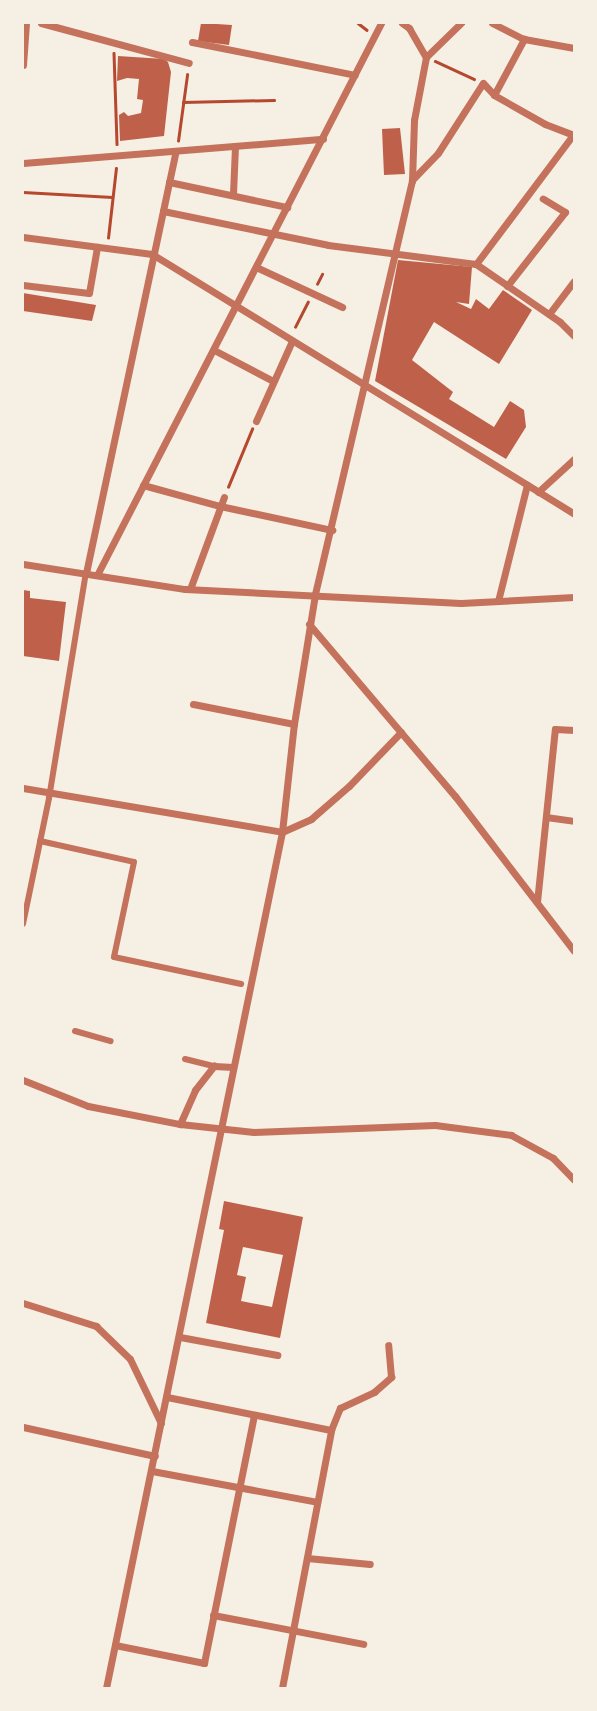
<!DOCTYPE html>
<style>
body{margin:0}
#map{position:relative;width:597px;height:1711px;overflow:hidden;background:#f6efe4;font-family:Montserrat,sans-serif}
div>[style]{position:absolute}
.building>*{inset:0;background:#bf614a}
.path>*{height:2.5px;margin:-1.25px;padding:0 1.25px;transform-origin:1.25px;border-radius:1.25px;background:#b5482f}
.pedestrian>*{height:6px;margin:-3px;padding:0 3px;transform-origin:3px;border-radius:3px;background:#c5725c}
.minor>*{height:7px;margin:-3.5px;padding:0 3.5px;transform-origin:3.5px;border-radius:3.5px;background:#c5725c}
span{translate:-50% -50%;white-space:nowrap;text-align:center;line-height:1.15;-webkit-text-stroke:5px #f6efe4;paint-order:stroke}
.frame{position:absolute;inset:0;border:24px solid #f6efe4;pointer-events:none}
</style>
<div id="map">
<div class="building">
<i style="clip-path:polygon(201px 23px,232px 25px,229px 45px,198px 41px)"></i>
<i style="clip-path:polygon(118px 56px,164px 59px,168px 62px,171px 72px,164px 136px,120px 141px,119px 115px,124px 112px,128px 116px,141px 113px,143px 100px,137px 99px,139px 79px,127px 78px,117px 81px)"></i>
<i style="clip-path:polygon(400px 128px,405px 174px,384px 175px,382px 129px)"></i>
<i style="clip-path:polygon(398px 260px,472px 267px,469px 304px,456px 302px,471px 309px,476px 299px,489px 309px,503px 290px,532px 310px,499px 364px,434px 322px,412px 360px,453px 392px,449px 399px,494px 427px,510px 401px,524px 410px,526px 427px,506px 459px,375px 381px)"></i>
<i style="clip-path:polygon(23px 293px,96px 305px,92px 321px,23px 311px)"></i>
<i style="clip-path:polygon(23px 590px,30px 591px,30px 598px,66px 602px,59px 661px,23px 656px)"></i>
<i style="clip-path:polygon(evenodd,224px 1201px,303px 1217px,280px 1338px,206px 1323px,224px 1230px,219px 1229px,224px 1201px,243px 1247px,283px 1255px,272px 1307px,241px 1301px,246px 1277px,237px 1275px,243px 1247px)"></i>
</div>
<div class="path">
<i style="left:358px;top:23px;width:11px;rotate:38deg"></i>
<i style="left:114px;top:53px;width:91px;rotate:88.1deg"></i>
<i style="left:435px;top:61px;width:43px;rotate:24.8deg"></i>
<i style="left:183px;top:102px;width:91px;rotate:-1.3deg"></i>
<i style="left:178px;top:141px;width:67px;rotate:-82.2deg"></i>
<i style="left:23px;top:192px;width:89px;rotate:3.2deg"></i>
<i style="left:108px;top:238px;width:70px;rotate:-83.5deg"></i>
<i style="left:317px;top:284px;width:11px;rotate:-63deg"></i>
<i style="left:295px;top:327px;width:28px;rotate:-63deg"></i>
<i style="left:228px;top:487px;width:63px;rotate:-67.5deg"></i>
</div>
<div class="pedestrian">
<i style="left:40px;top:841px;width:96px;rotate:12.6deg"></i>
<i style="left:134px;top:862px;width:97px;rotate:101.9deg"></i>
<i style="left:114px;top:957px;width:130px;rotate:12deg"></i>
<i style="left:23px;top:924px;width:129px;rotate:-78.3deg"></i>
<i style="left:49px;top:798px;width:228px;rotate:-80.7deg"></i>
<i style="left:75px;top:1031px;width:37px;rotate:16deg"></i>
<i style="left:185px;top:1059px;width:30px;rotate:14deg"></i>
</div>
<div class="minor">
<i style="left:41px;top:23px;width:153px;rotate:15.1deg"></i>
<i style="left:402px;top:23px;width:9px;rotate:36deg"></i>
<i style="left:409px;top:28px;width:34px;rotate:60deg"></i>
<i style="left:492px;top:23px;width:36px;rotate:27deg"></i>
<i style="left:524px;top:39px;width:51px;rotate:10.2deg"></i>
<i style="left:192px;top:42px;width:166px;rotate:11.4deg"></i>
<i style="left:23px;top:65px;width:42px;rotate:-85.9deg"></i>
<i style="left:494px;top:95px;width:64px;rotate:-61.8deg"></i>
<i style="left:23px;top:163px;width:301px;rotate:-4.6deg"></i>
<i style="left:412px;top:180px;width:37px;rotate:-46deg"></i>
<i style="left:438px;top:153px;width:83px;rotate:-57.3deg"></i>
<i style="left:483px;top:83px;width:16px;rotate:47deg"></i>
<i style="left:494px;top:95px;width:59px;rotate:29.6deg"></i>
<i style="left:545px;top:124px;width:31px;rotate:21deg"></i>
<i style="left:169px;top:182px;width:121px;rotate:12deg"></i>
<i style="left:233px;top:194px;width:48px;rotate:-87.6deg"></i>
<i style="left:163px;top:211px;width:168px;rotate:11.6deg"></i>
<i style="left:328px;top:245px;width:149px;rotate:7.3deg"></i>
<i style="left:476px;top:264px;width:102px;rotate:34.6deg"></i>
<i style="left:560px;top:322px;width:20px;rotate:45deg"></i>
<i style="left:23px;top:237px;width:130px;rotate:7.5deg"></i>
<i style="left:152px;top:254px;width:496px;rotate:31.6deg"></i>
<i style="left:476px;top:264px;width:161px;rotate:-53.1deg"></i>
<i style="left:256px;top:267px;width:95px;rotate:24.9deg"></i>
<i style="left:23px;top:285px;width:66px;rotate:6.9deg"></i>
<i style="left:89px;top:293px;width:47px;rotate:-80.1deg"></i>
<i style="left:507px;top:286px;width:94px;rotate:-51.9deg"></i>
<i style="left:565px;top:212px;width:26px;rotate:-149deg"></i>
<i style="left:549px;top:314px;width:41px;rotate:-52.9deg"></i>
<i style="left:214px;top:350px;width:67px;rotate:27.7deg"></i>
<i style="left:256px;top:421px;width:88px;rotate:-65.8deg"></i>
<i style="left:143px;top:485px;width:80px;rotate:15.3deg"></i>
<i style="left:220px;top:506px;width:115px;rotate:12.1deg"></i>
<i style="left:538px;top:492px;width:49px;rotate:-42.5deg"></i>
<i style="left:23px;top:564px;width:164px;rotate:8.8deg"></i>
<i style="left:185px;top:589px;width:276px;rotate:2.9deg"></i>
<i style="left:461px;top:603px;width:113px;rotate:-3deg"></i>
<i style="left:86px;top:573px;width:431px;rotate:-78deg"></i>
<i style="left:97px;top:575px;width:621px;rotate:-62.77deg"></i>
<i style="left:190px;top:589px;width:98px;rotate:-69.7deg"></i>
<i style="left:498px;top:601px;width:120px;rotate:-76deg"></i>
<i style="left:309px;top:624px;width:226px;rotate:49.7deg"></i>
<i style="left:455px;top:796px;width:195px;rotate:52.5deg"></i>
<i style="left:193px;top:704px;width:103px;rotate:11.2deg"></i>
<i style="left:23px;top:788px;width:263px;rotate:9.6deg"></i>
<i style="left:282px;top:832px;width:32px;rotate:-24deg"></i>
<i style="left:311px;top:819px;width:50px;rotate:-41deg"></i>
<i style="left:349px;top:786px;width:75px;rotate:-46.1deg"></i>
<i style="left:546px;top:817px;width:28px;rotate:8deg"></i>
<i style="left:537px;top:902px;width:174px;rotate:-84.1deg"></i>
<i style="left:555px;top:729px;width:19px;rotate:3deg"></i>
<i style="left:23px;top:1080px;width:70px;rotate:21.8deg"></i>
<i style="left:88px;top:1106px;width:94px;rotate:11.1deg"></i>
<i style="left:180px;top:1124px;width:74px;rotate:6.2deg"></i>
<i style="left:254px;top:1132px;width:181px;rotate:-2.2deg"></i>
<i style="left:435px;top:1125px;width:77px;rotate:7.5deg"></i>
<i style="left:511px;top:1135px;width:48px;rotate:28.7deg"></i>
<i style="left:553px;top:1158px;width:30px;rotate:46deg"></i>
<i style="left:180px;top:1124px;width:37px;rotate:-66deg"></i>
<i style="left:195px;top:1090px;width:31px;rotate:-52deg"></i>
<i style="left:214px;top:1066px;width:19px;rotate:3deg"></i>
<i style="left:23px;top:1303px;width:77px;rotate:17.5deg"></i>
<i style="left:96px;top:1326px;width:47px;rotate:44.1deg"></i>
<i style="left:130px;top:1359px;width:71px;rotate:64.2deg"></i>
<i style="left:180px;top:1337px;width:99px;rotate:10.5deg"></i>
<i style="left:167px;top:1397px;width:167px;rotate:11.4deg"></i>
<i style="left:23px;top:1427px;width:135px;rotate:12.4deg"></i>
<i style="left:152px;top:1471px;width:168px;rotate:10.6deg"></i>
<i style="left:307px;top:1558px;width:63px;rotate:5.4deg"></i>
<i style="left:213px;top:1615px;width:153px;rotate:10.9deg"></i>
<i style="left:115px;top:1645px;width:91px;rotate:11.4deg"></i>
<i style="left:204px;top:1663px;width:253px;rotate:-78.6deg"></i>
<i style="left:106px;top:1688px;width:874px;rotate:-78.38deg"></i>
<i style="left:282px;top:832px;width:109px;rotate:-83.7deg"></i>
<i style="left:294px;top:724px;width:132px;rotate:-80.8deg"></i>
<i style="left:315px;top:594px;width:424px;rotate:-76.8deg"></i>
<i style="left:412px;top:181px;width:61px;rotate:-88.1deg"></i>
<i style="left:414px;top:120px;width:64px;rotate:-79.2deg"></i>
<i style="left:426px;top:57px;width:49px;rotate:-44.2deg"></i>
<i style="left:282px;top:1688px;width:263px;rotate:-79.2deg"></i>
<i style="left:331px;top:1430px;width:24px;rotate:-68deg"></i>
<i style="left:340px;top:1408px;width:38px;rotate:-25deg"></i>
<i style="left:374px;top:1392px;width:23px;rotate:-41deg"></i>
<i style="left:391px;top:1377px;width:32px;rotate:-95deg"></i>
</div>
<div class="frame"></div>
</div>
